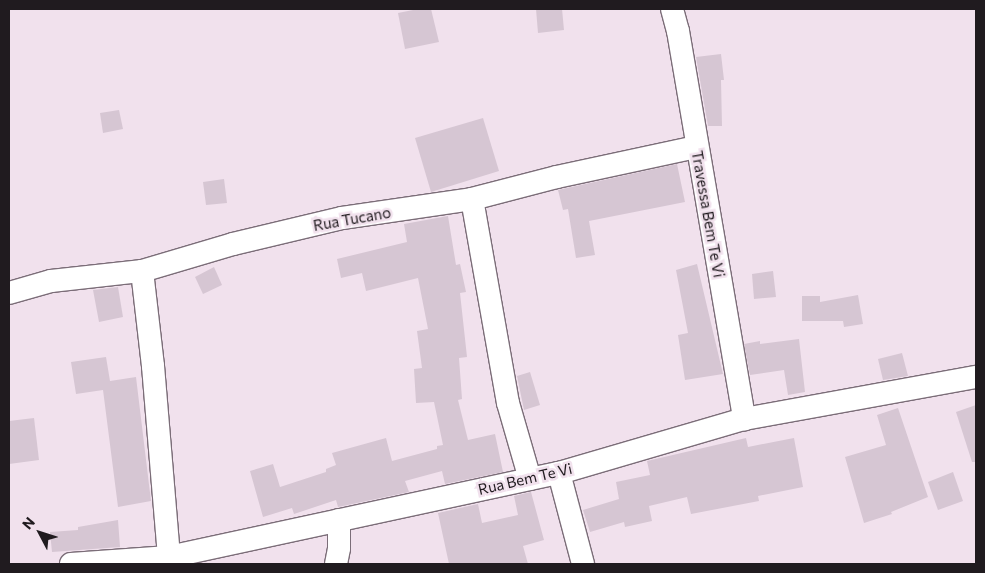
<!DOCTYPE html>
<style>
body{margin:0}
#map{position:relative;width:985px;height:573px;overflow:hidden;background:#f1e1ed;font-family:Commissioner,sans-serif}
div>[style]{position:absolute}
.building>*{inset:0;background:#d6c6d3}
.roads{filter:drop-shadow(1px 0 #7b6d78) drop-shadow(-1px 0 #7b6d78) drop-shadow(0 1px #7b6d78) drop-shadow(0 -1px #7b6d78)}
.street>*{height:22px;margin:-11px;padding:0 11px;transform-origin:11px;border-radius:11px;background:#fff}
span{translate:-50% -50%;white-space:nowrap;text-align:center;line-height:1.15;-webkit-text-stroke:5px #f1e1ed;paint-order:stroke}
.street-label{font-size:15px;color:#201b1f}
.frame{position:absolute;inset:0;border:10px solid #201b1f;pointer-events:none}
.north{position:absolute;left:15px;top:508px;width:50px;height:50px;-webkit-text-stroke:4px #f1e1ed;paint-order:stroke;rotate:310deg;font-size:14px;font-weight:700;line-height:20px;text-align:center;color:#201b1f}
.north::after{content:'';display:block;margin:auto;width:18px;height:22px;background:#201b1f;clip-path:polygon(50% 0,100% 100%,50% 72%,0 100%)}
</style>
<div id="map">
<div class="building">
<i style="clip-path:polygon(418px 9px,431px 9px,439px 42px,405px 49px,398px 13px)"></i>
<i style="clip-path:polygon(536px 9px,562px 9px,564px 30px,538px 33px)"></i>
<i style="clip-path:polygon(721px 54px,724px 80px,721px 80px,722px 126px,708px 126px,696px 57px)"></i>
<i style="clip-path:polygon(119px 110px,123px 129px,103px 133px,100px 113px)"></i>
<i style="clip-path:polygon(483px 118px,499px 171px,431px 192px,415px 138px)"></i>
<i style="clip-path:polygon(677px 164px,685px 202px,589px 221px,595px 255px,576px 258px,568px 209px,563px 210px,558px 190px)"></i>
<i style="clip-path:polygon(224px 179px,227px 203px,206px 205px,203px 182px)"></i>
<i style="clip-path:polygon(448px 216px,456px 265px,460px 264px,466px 292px,460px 293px,467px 357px,459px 358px,462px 399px,458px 400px,468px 440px,495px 434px,503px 472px,445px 484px,442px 471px,405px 481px,409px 492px,338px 507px,336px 500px,294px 514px,292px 508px,263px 517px,250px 471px,273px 464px,280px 487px,326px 472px,326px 469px,336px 465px,332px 453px,386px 438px,392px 461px,437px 449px,437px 446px,443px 445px,434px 402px,416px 403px,414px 369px,422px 368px,417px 331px,428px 329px,418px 278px,366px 291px,362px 273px,341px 278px,337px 259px,407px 242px,404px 224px)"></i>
<i style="clip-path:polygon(697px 264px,723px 374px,685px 380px,678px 335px,688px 333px,676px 270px)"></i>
<i style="clip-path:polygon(214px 267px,222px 285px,203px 294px,195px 277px)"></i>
<i style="clip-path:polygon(773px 271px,776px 297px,754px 299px,752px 274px)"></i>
<i style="clip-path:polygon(118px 287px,123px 317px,99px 322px,93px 290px)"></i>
<i style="clip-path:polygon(858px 295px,863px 324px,844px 327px,843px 321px,802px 321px,802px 296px,820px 296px,820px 302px)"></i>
<i style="clip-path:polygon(799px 339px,805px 392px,788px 395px,784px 370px,750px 375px,744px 344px,760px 341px,760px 344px)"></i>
<i style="clip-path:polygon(902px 353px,908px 376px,883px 380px,878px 359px)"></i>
<i style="clip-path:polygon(106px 357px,110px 381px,136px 377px,151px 501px,118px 507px,103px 390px,76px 394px,71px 362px)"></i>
<i style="clip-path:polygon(530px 372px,540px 405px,524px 410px,517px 376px)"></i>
<i style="clip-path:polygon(976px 405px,976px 462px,972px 462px,956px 412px)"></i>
<i style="clip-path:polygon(898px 408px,928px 497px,891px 512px,892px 514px,864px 523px,845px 457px,886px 445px,877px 415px)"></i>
<i style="clip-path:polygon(34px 418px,39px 460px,9px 464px,9px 421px)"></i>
<i style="clip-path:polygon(746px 438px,748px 447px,794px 438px,803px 487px,758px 496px,759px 501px,691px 514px,687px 497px,649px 506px,652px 521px,625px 527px,624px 522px,590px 532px,583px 510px,619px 499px,616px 482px,650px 475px,647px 461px)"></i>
<i style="clip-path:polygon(953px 472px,963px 501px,938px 510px,928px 482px)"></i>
<i style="clip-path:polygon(531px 492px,544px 540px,523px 546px,528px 564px,449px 564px,438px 513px,478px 504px,482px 523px,518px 515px,514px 496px)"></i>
<i style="clip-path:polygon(118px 520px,120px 547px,52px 552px,50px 532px,78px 530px,78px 527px)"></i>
</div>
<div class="roads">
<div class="street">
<i style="left:672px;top:9px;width:23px;rotate:75deg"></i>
<i style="left:678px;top:31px;width:394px;rotate:80.3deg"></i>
<i style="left:472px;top:199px;width:207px;rotate:80deg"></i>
<i style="left:508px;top:403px;width:79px;rotate:73.9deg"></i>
<i style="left:142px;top:271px;width:96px;rotate:83.4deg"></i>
<i style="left:153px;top:366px;width:192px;rotate:85.2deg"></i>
<i style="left:9px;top:293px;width:44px;rotate:-15.9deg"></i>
<i style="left:51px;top:281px;width:92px;rotate:-6.3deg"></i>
<i style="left:142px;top:271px;width:95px;rotate:-16.5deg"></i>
<i style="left:233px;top:244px;width:112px;rotate:-13.4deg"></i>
<i style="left:342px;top:218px;width:131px;rotate:-8.3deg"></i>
<i style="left:472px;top:199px;width:88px;rotate:-14.5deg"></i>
<i style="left:557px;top:177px;width:142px;rotate:-12.2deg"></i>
<i style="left:559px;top:473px;width:94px;rotate:75.2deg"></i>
<i style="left:71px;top:564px;width:98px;rotate:-4.1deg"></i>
<i style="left:169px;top:557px;width:399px;rotate:-12.2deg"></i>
<i style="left:559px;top:473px;width:193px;rotate:-16.3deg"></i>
<i style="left:744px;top:419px;width:236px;rotate:-10.3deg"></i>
<i style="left:336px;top:564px;width:16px;rotate:-79deg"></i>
<i style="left:339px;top:548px;width:28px;rotate:-90deg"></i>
</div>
</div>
<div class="street-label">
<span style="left:708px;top:214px;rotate:80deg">Travessa Bem Te Vi</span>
<span style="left:352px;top:219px;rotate:-10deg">Rua Tucano</span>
<span style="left:525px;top:479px;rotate:-13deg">Rua Bem Te Vi</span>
</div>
<div class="frame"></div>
<div class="north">N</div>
</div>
